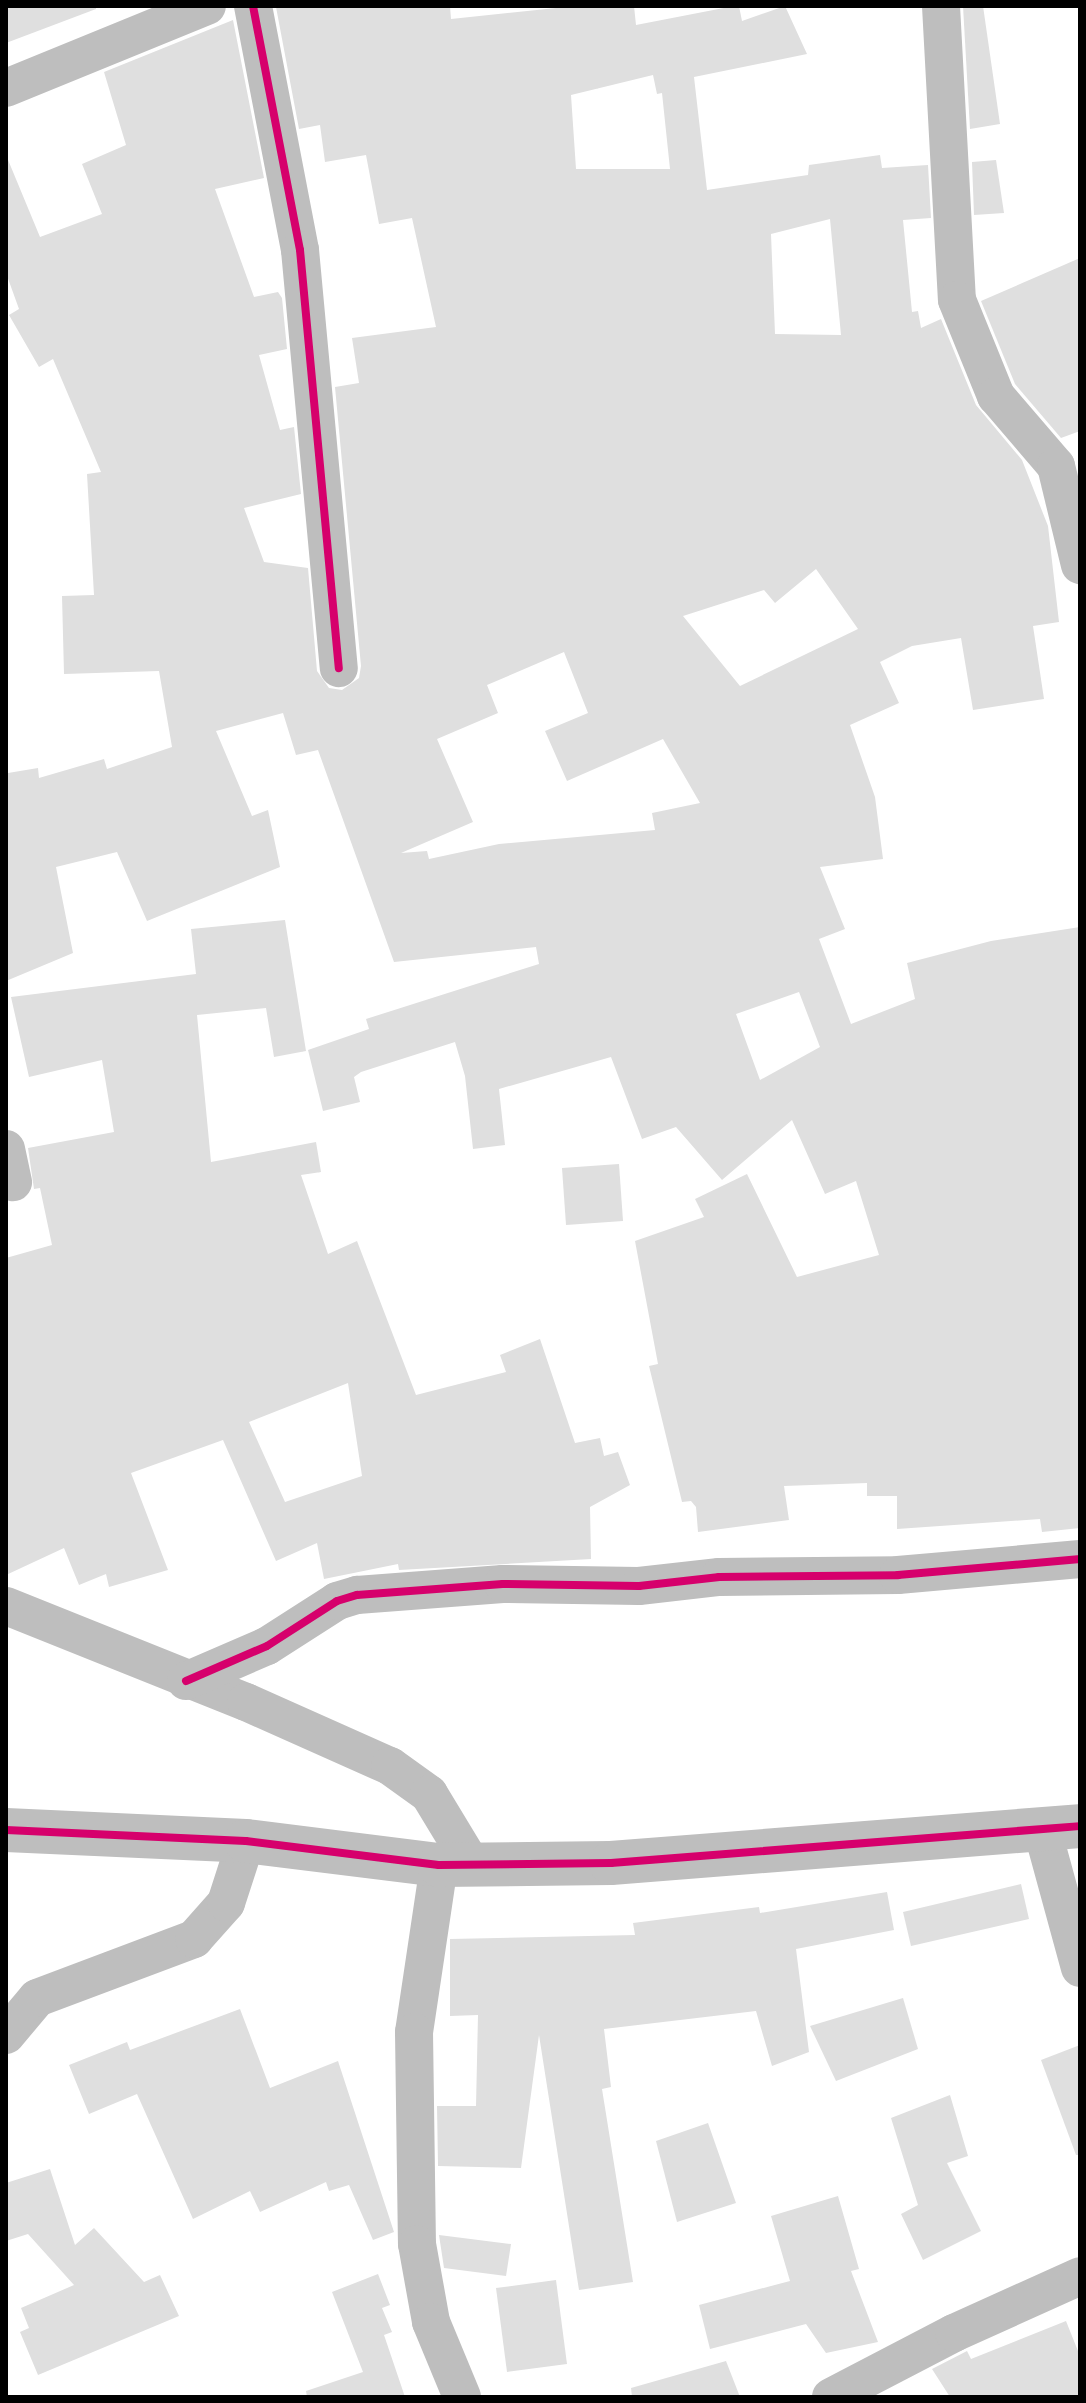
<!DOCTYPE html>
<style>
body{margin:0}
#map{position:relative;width:1086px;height:2403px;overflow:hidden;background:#fff;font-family:Lato,sans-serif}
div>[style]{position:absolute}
.building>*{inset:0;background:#dfdfdf}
.minor>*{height:38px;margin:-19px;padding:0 19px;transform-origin:19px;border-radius:19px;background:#bebebe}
.tertiary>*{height:44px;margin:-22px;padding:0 22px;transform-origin:22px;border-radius:22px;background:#bebebe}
.cycleway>*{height:8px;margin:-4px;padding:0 4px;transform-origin:4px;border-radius:4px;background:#d6006c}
span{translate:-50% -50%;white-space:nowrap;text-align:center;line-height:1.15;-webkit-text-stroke:7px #fff;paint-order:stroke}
.frame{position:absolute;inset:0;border:8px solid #000;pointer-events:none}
</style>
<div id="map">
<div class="building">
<i style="clip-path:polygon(6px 6px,96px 6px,96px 9px,6px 43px)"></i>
<i style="clip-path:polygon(evenodd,450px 6px,451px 19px,575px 6px,634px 6px,636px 25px,734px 6px,739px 6px,742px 21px,785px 6px,807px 54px,694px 77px,707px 190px,808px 175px,809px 165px,880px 155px,882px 168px,928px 165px,931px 218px,903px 220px,912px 312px,918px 311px,921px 328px,941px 319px,976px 405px,1022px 460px,1048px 526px,1059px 622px,1033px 626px,1044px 699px,973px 710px,961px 638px,912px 646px,880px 662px,899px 703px,850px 725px,875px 797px,883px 859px,820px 867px,845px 929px,819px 939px,851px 1024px,915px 999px,907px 963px,991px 941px,1080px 927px,1080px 1528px,1042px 1532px,1040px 1519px,897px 1529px,897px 1496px,867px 1496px,867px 1483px,784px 1486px,789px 1520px,698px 1532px,696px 1507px,691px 1501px,682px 1502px,649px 1366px,658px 1364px,635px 1241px,704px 1217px,695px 1199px,747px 1174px,797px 1277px,879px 1255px,856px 1181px,825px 1194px,792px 1120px,722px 1180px,676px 1127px,642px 1139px,611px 1057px,499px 1089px,505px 1145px,473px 1149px,465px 1076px,455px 1042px,361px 1072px,354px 1077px,360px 1102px,323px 1111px,308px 1050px,369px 1029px,366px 1019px,539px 964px,536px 947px,394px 962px,318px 750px,296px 755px,283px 713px,216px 731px,252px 816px,268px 810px,280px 867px,147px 921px,117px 852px,56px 867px,73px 953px,6px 981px,8px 773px,38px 768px,39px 778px,104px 759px,107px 769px,172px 747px,159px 671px,64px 674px,62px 596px,94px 595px,87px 474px,101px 472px,53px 359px,39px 367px,9px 315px,19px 309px,6px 273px,6px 155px,40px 237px,102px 214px,82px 164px,126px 145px,104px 72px,233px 20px,264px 178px,215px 189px,254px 297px,278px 292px,282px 298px,287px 349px,259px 355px,280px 430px,294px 427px,301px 494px,244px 508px,264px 562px,308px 568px,317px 671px,329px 688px,342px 690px,359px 678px,361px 666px,335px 387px,359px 383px,352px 338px,436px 327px,412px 218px,379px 224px,366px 155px,325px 162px,320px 125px,299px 129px,276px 7px,450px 6px,653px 75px,657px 94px,662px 93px,670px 169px,576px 169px,571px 95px,653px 75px,450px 6px,830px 219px,841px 335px,775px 334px,771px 234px,830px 219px,450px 6px,816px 569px,858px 629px,740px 686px,683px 616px,764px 590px,775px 603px,816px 569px,450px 6px,564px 652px,588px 713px,545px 731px,567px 781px,663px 739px,700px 803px,652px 813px,655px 830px,499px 844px,429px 859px,427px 851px,401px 853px,473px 822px,437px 739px,498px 713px,487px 685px,564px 652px,450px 6px,799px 992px,820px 1047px,760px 1080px,736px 1014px,799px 992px)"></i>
<i style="clip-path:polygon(963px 6px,983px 6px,1000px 124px,970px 129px)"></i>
<i style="clip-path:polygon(996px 160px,1004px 213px,974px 215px,972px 162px)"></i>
<i style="clip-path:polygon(1080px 258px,1080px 431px,1061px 438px,1015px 384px,981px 301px)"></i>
<i style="clip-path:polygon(evenodd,285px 920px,306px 1051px,274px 1057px,266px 1008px,197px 1015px,211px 1162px,316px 1142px,321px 1172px,301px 1175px,328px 1254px,357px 1241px,416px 1395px,506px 1372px,500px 1355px,540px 1339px,575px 1443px,600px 1438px,604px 1456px,618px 1452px,630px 1485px,590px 1507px,591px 1559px,399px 1570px,398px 1564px,324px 1579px,317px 1543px,276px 1561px,223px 1440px,131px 1473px,168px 1570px,109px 1587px,106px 1574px,79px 1585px,64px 1548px,6px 1575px,6px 1258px,52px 1245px,40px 1188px,34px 1189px,28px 1148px,114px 1132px,102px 1060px,29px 1077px,11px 997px,196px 974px,191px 929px,285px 920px,348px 1383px,362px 1476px,285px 1502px,249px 1422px,348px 1383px)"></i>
<i style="clip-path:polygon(619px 1164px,623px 1221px,566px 1225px,562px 1168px)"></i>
<i style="clip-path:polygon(1021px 1884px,1029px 1919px,911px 1946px,903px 1912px)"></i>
<i style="clip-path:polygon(887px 1892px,894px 1930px,796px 1949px,809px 2052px,772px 2066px,756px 2011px,604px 2029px,611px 2087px,602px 2089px,633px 2282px,579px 2290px,539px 2035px,521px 2168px,438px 2166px,437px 2106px,476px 2106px,478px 2015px,450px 2016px,450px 1939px,635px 1935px,633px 1923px,759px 1907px,760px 1913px)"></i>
<i style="clip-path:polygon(903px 1998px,918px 2049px,836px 2081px,810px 2026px)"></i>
<i style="clip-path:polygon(240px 2009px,270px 2088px,338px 2061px,394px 2232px,373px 2240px,349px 2185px,329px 2191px,326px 2182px,260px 2212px,250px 2191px,193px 2219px,137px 2094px,89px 2114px,69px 2065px,127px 2042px,130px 2050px)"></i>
<i style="clip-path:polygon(1080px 2045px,1080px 2155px,1076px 2155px,1041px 2060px)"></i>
<i style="clip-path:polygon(950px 2095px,968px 2156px,947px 2163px,981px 2231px,923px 2260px,901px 2214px,918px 2205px,891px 2118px)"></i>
<i style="clip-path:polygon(708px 2123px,736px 2203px,677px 2222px,656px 2141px)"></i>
<i style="clip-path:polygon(50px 2169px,75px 2245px,94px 2228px,144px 2282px,160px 2275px,179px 2316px,38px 2375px,20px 2332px,29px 2328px,21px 2308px,74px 2285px,28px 2234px,6px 2241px,6px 2183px)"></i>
<i style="clip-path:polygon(838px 2196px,859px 2269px,851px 2271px,878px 2342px,826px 2353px,806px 2324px,710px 2349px,699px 2305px,790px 2281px,771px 2216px)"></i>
<i style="clip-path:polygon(439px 2235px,511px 2244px,506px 2276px,444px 2268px)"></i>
<i style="clip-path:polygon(378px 2274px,390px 2305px,382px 2308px,392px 2332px,384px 2335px,405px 2397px,307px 2397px,306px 2391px,363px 2372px,332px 2292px)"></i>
<i style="clip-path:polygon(556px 2280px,567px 2364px,507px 2372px,496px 2288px)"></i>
<i style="clip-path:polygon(1066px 2321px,1080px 2356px,1080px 2397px,950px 2397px,932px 2369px,967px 2351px,971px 2359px)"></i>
<i style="clip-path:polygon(726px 2361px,740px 2397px,632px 2397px,631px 2388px)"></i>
</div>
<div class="minor">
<i style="left:253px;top:6px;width:248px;rotate:79.1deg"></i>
<i style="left:300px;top:250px;width:420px;rotate:84.7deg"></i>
<i style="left:941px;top:6px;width:294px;rotate:86.9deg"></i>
<i style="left:957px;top:300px;width:104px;rotate:67.9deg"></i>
<i style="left:996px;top:396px;width:92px;rotate:49.4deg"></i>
<i style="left:1056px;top:466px;width:102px;rotate:76.4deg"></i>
<i style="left:6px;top:88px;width:217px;rotate:-22.2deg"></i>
<i style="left:6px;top:1149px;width:34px;rotate:78deg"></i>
<i style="left:6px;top:1606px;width:258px;rotate:21.8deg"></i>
<i style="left:246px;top:1702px;width:158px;rotate:24deg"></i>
<i style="left:390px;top:1766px;width:48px;rotate:35.7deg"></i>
<i style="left:429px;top:1794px;width:83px;rotate:58.8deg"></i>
<i style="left:186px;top:1681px;width:88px;rotate:-23.4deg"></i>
<i style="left:267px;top:1646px;width:83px;rotate:-32.7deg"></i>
<i style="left:337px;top:1601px;width:21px;rotate:-17deg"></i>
<i style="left:357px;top:1595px;width:146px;rotate:-4.3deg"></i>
<i style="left:503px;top:1584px;width:136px;rotate:0.8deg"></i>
<i style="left:639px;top:1586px;width:81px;rotate:-6.4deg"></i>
<i style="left:719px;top:1577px;width:179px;rotate:-0.6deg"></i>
<i style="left:898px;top:1575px;width:183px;rotate:-5deg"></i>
<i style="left:1042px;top:1829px;width:144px;rotate:74.7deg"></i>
<i style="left:439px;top:1865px;width:169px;rotate:98.5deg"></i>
<i style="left:414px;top:2032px;width:212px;rotate:89.2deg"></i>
<i style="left:417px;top:2244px;width:79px;rotate:79.8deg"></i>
<i style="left:431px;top:2322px;width:81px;rotate:67.5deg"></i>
<i style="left:6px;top:2035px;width:48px;rotate:-50deg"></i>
<i style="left:37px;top:1998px;width:168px;rotate:-20.6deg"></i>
<i style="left:194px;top:1939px;width:48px;rotate:-48.4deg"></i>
<i style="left:226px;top:1903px;width:65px;rotate:-72.1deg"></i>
<i style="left:831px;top:2397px;width:139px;rotate:-27.5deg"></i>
<i style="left:954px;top:2333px;width:138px;rotate:-24.3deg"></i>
</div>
<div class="tertiary">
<i style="left:6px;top:1830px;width:240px;rotate:2.6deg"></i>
<i style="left:246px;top:1841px;width:194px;rotate:7.1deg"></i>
<i style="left:439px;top:1865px;width:172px;rotate:-0.7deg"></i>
<i style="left:611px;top:1863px;width:470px;rotate:-4.5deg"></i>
</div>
<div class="cycleway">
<i style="left:253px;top:6px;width:248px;rotate:79.1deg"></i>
<i style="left:300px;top:250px;width:420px;rotate:84.7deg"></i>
<i style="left:186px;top:1681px;width:88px;rotate:-23.4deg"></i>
<i style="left:267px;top:1646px;width:83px;rotate:-32.7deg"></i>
<i style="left:337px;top:1601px;width:21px;rotate:-17deg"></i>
<i style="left:357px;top:1595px;width:146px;rotate:-4.3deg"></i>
<i style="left:503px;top:1584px;width:136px;rotate:0.8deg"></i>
<i style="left:639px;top:1586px;width:81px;rotate:-6.4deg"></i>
<i style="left:719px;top:1577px;width:179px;rotate:-0.6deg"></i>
<i style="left:898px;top:1575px;width:183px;rotate:-5deg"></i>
<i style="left:6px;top:1830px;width:240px;rotate:2.6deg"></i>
<i style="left:246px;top:1841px;width:194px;rotate:7.1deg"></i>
<i style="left:439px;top:1865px;width:172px;rotate:-0.7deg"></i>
<i style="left:611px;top:1863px;width:470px;rotate:-4.5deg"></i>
</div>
<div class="frame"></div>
</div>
